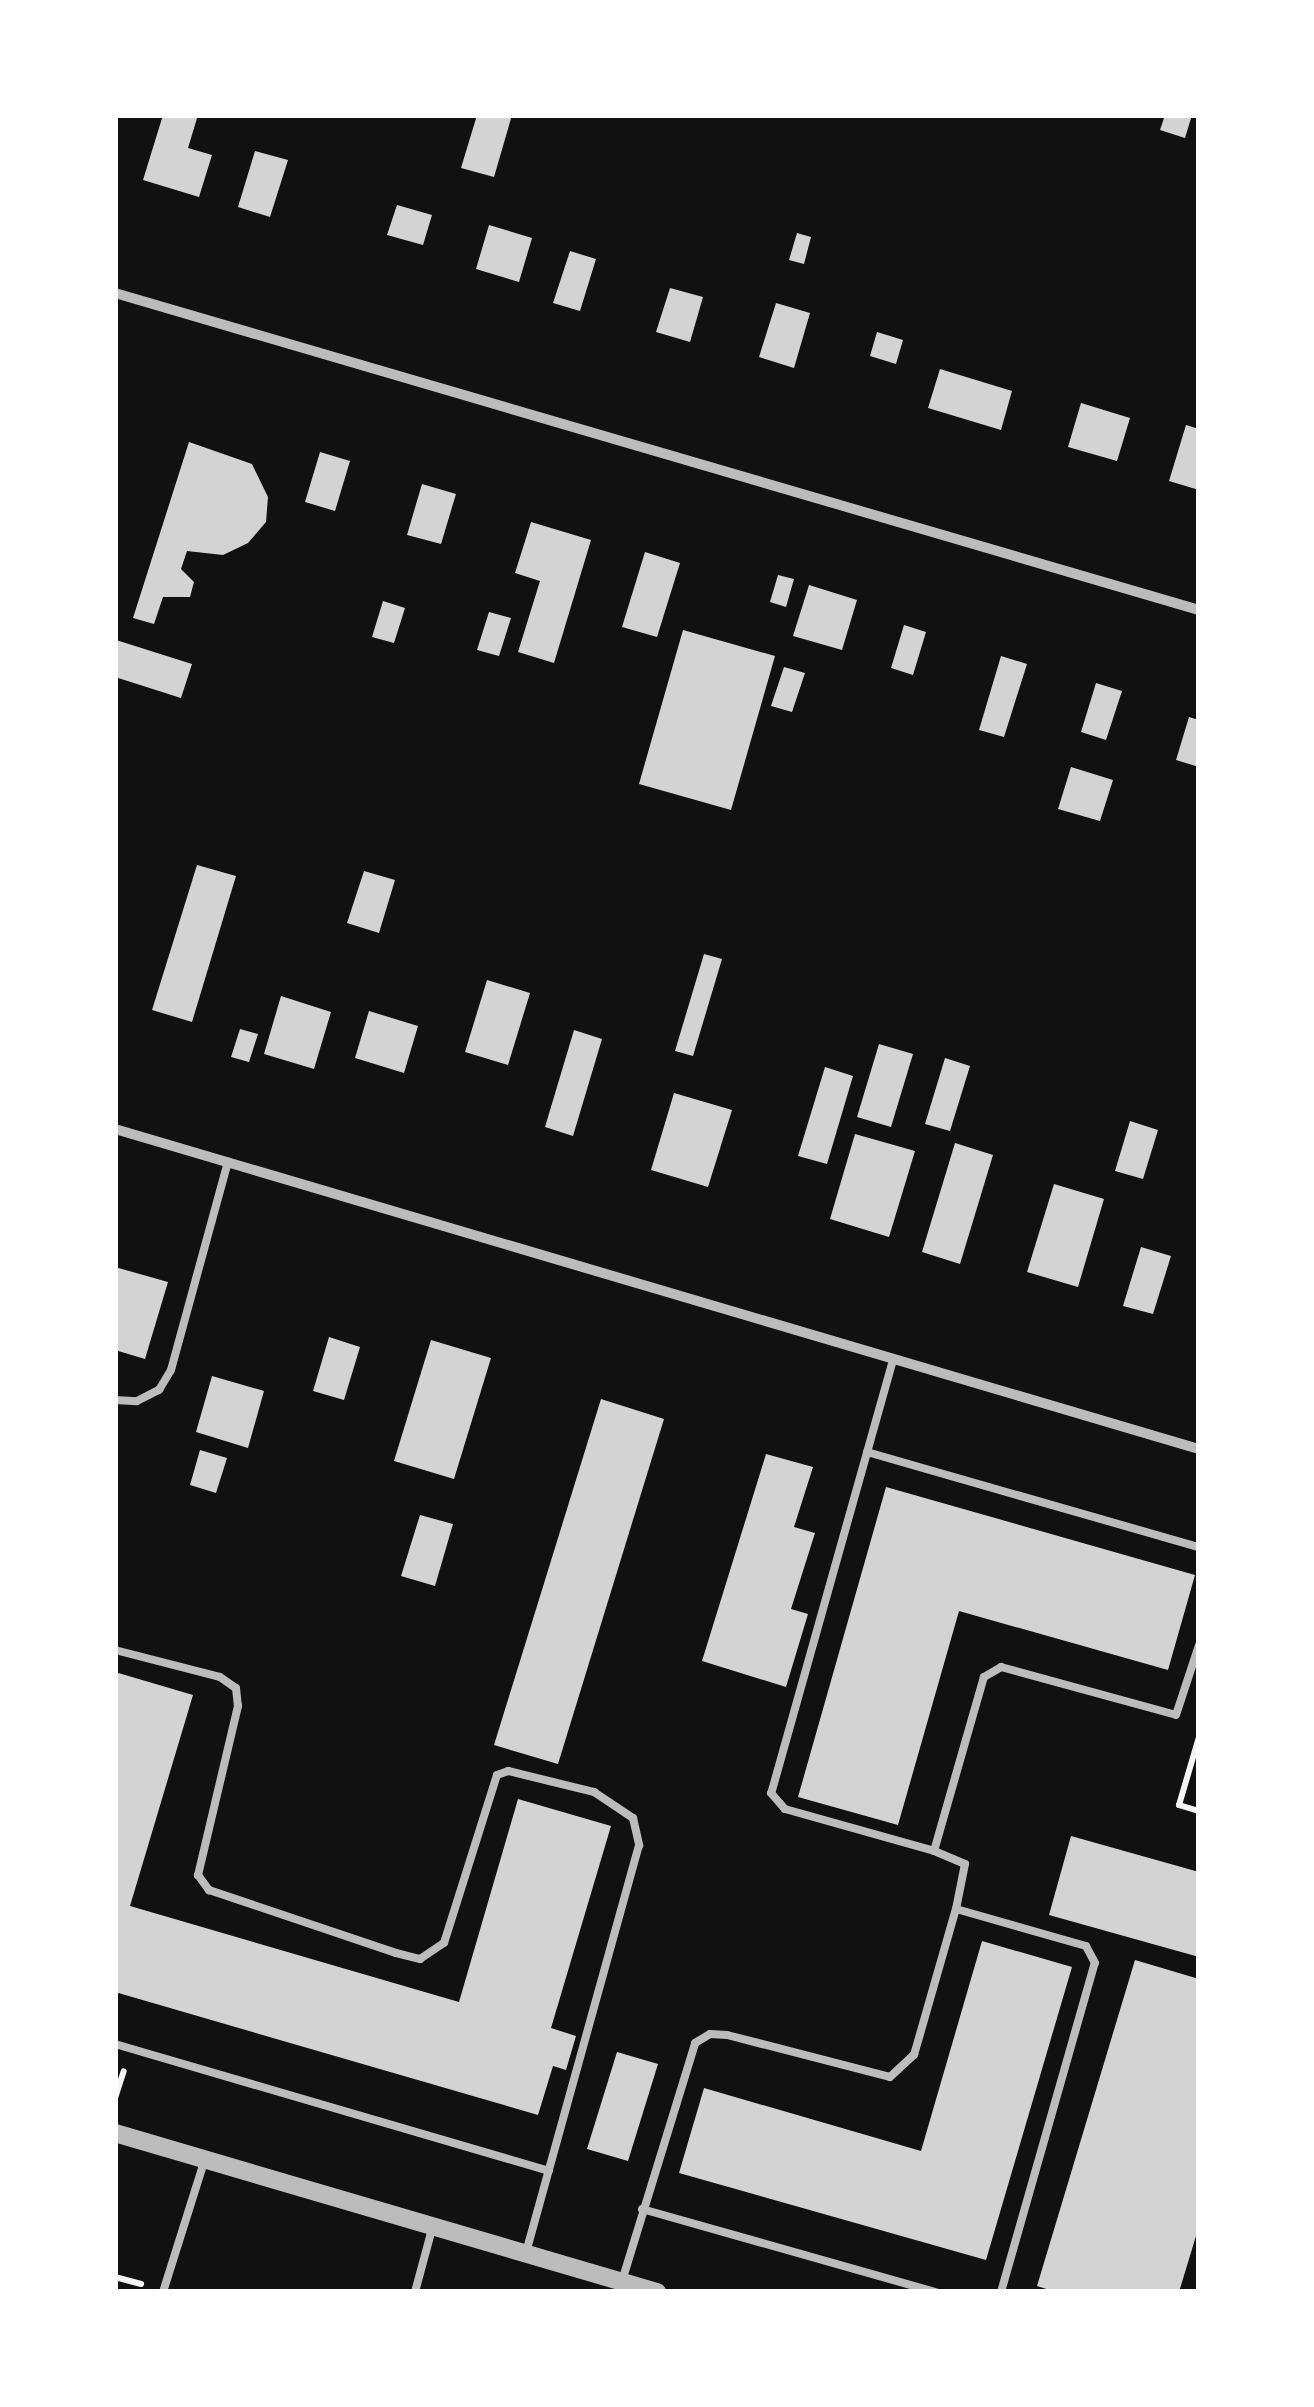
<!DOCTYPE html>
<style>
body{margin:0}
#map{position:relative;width:1314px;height:2407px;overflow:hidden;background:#111;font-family:"Roboto Condensed",sans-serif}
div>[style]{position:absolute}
.building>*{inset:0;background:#d3d3d3}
.path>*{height:6px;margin:-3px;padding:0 3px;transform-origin:3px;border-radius:3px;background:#f5f5f5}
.service>*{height:8px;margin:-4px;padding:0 4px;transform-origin:4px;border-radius:4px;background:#bcbcbc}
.minor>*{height:10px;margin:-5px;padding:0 5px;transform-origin:5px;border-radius:5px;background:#bcbcbc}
.tertiary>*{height:18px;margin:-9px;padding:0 9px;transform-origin:9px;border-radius:9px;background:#bcbcbc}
span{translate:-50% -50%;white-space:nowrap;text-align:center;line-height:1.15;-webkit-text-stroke:8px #fff;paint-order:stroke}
.frame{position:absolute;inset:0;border:118px solid #fff;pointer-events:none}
</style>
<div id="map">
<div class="building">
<i style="clip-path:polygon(163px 115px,198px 115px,188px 148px,212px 155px,199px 197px,143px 180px)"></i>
<i style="clip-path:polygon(477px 115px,512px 115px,494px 177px,461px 168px)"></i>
<i style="clip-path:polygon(1165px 115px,1192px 115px,1185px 138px,1160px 130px)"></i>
<i style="clip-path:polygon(255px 151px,288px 160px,270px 217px,238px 207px)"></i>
<i style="clip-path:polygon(397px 205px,432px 215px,423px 245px,387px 235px)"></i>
<i style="clip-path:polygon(489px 225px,532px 238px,519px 282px,476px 269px)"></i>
<i style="clip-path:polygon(797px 233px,811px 237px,804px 264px,789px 260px)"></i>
<i style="clip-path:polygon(570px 251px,596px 259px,580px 311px,553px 303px)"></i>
<i style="clip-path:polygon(670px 288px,703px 297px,690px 342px,656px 332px)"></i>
<i style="clip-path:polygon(776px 303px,810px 313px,794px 368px,759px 357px)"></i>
<i style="clip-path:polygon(877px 332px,903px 340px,896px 364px,870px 356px)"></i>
<i style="clip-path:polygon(940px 369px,1012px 391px,1001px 430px,928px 408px)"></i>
<i style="clip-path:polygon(1081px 403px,1130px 418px,1117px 461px,1068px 447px)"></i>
<i style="clip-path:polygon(1186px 425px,1199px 429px,1199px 490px,1169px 481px)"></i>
<i style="clip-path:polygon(189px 442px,252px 464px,268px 497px,266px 522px,248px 543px,223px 555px,187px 551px,181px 569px,194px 582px,190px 597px,163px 597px,154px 624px,133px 618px)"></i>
<i style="clip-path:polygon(320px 452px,350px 461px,335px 511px,305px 502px)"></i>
<i style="clip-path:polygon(422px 484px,456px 494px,441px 544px,407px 535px)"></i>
<i style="clip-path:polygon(531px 522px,591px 540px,554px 663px,518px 652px,540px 581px,515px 573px)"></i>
<i style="clip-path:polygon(645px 552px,680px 563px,657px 637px,622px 627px)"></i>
<i style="clip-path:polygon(778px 575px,794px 579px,786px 607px,770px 602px)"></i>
<i style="clip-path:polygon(809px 585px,857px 600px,842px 650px,793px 636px)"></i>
<i style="clip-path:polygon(383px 601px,405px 608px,394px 643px,372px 637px)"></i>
<i style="clip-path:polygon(489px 612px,511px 618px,499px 656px,477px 650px)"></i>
<i style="clip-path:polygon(904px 625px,926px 632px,913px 675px,891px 668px)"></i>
<i style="clip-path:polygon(683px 630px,775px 656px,731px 810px,639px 784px)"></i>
<i style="clip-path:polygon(116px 640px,192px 664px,181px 698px,115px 677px)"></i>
<i style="clip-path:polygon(1001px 656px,1027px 664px,1004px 737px,979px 730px)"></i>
<i style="clip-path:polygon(784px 667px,805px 673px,792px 712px,771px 706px)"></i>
<i style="clip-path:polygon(1096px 683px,1122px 691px,1106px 740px,1081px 732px)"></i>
<i style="clip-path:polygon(1189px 717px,1199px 720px,1199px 767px,1176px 760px)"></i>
<i style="clip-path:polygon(1071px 767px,1113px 780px,1100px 821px,1058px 809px)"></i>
<i style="clip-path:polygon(197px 865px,236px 876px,192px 1022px,152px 1010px)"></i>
<i style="clip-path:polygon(364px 871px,395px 880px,379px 933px,347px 923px)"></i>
<i style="clip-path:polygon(704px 954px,722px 959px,693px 1056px,675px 1051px)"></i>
<i style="clip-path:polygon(487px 980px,530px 993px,508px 1065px,465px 1052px)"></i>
<i style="clip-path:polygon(281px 996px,331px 1012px,314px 1069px,264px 1054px)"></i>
<i style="clip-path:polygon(369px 1011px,418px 1026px,404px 1073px,355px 1058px)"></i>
<i style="clip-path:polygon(240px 1029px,258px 1034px,249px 1062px,231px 1057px)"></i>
<i style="clip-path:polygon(574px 1030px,602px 1039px,573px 1136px,545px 1127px)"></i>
<i style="clip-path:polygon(879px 1044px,913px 1054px,891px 1127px,857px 1117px)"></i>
<i style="clip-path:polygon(945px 1058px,970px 1066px,950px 1131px,925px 1124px)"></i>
<i style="clip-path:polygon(825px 1067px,853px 1076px,827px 1164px,798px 1156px)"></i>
<i style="clip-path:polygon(674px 1093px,732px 1110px,708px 1187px,651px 1170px)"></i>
<i style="clip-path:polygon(1130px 1121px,1158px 1130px,1143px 1179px,1115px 1171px)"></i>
<i style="clip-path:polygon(855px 1134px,915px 1151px,889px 1237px,830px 1219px)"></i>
<i style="clip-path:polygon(955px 1143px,993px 1155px,960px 1264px,922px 1252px)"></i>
<i style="clip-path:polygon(1054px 1184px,1104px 1199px,1078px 1287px,1027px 1272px)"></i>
<i style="clip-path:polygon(1141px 1247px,1171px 1256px,1153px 1314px,1123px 1306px)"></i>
<i style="clip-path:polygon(115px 1267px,168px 1282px,145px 1359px,115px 1350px)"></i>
<i style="clip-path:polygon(329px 1337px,360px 1347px,344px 1400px,313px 1391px)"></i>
<i style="clip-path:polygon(431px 1340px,491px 1358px,454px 1479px,394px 1461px)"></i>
<i style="clip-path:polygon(212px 1376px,264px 1391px,248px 1448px,196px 1432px)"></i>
<i style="clip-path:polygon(601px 1399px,664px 1419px,558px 1764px,494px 1745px)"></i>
<i style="clip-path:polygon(200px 1450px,227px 1458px,216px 1493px,190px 1485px)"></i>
<i style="clip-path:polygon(766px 1454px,813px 1467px,794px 1527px,815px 1533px,791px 1609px,808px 1614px,786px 1687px,702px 1661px)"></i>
<i style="clip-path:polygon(886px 1487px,1195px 1575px,1168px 1670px,959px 1611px,898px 1825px,798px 1797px)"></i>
<i style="clip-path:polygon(420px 1515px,453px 1524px,435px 1586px,401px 1576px)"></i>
<i style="clip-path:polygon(115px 1672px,193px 1695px,130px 1906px,459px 2002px,518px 1799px,611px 1826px,551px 2028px,576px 2036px,566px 2070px,553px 2066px,538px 2115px,115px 1992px)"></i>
<i style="clip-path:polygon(1071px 1836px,1199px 1872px,1199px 1957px,1049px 1915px)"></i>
<i style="clip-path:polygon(982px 1941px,1072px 1967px,986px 2260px,679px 2173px,704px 2088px,921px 2151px)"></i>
<i style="clip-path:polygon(1135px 1960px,1199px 1979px,1199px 2226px,1179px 2292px,1056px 2292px,1037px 2286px)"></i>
<i style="clip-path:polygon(617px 2052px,658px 2064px,628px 2161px,587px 2149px)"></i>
</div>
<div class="path">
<i style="left:1199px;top:1737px;width:71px;rotate:106.4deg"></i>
<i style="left:1179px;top:1805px;width:21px;rotate:17deg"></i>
<i style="left:115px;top:2098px;width:28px;rotate:-72deg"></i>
<i style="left:115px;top:2277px;width:27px;rotate:15deg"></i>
</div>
<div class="service">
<i style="left:893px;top:1360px;width:450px;rotate:105.7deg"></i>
<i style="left:771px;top:1793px;width:21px;rotate:49deg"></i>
<i style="left:785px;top:1809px;width:155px;rotate:15.7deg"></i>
<i style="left:115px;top:1400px;width:22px;rotate:3deg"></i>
<i style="left:137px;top:1401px;width:25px;rotate:-27deg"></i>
<i style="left:159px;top:1390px;width:23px;rotate:-59deg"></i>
<i style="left:171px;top:1370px;width:216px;rotate:-74.7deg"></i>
<i style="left:867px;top:1452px;width:345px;rotate:16deg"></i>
<i style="left:115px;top:1650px;width:108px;rotate:14.4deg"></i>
<i style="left:220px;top:1677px;width:19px;rotate:35deg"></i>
<i style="left:236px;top:1688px;width:18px;rotate:84deg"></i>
<i style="left:238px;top:1706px;width:174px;rotate:103.3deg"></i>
<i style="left:198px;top:1875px;width:19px;rotate:54deg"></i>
<i style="left:209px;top:1890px;width:197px;rotate:18.6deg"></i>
<i style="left:396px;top:1953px;width:25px;rotate:14deg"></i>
<i style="left:420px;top:1959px;width:29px;rotate:-34deg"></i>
<i style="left:444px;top:1943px;width:176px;rotate:-72.5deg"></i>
<i style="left:497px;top:1775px;width:12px;rotate:-20deg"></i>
<i style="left:508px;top:1771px;width:89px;rotate:13.7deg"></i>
<i style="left:594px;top:1792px;width:47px;rotate:33.7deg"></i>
<i style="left:633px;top:1818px;width:28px;rotate:77deg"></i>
<i style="left:639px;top:1845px;width:423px;rotate:105.5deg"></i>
<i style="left:115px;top:2044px;width:452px;rotate:16.3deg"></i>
<i style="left:642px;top:2209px;width:305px;rotate:15.8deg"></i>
<i style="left:622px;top:2281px;width:249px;rotate:-72.9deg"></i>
<i style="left:695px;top:2043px;width:17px;rotate:-31deg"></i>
<i style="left:710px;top:2034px;width:17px;rotate:3deg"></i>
<i style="left:727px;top:2035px;width:168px;rotate:14.4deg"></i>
<i style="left:890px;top:2077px;width:33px;rotate:-43deg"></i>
<i style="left:914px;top:2055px;width:152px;rotate:-74deg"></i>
<i style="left:163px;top:2292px;width:139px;rotate:-72.5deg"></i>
<i style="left:415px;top:2292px;width:65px;rotate:-74.9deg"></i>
<i style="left:1001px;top:2292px;width:342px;rotate:-74.1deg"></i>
<i style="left:1095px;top:1963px;width:19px;rotate:-118deg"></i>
<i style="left:1086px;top:1946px;width:135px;rotate:-164.1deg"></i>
<i style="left:956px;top:1909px;width:46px;rotate:-78.7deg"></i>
<i style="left:965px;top:1864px;width:34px;rotate:-157deg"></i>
<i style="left:934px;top:1851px;width:181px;rotate:-74deg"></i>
<i style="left:984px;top:1677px;width:20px;rotate:-30deg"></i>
<i style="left:1001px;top:1667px;width:181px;rotate:15.3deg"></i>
<i style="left:1176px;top:1715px;width:74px;rotate:-71.8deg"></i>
</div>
<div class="minor">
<i style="left:115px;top:293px;width:1129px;rotate:16.3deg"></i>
<i style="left:115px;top:1129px;width:1130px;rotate:16.45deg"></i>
</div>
<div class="tertiary">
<i style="left:115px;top:2133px;width:565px;rotate:16.35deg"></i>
</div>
<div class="frame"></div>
</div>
